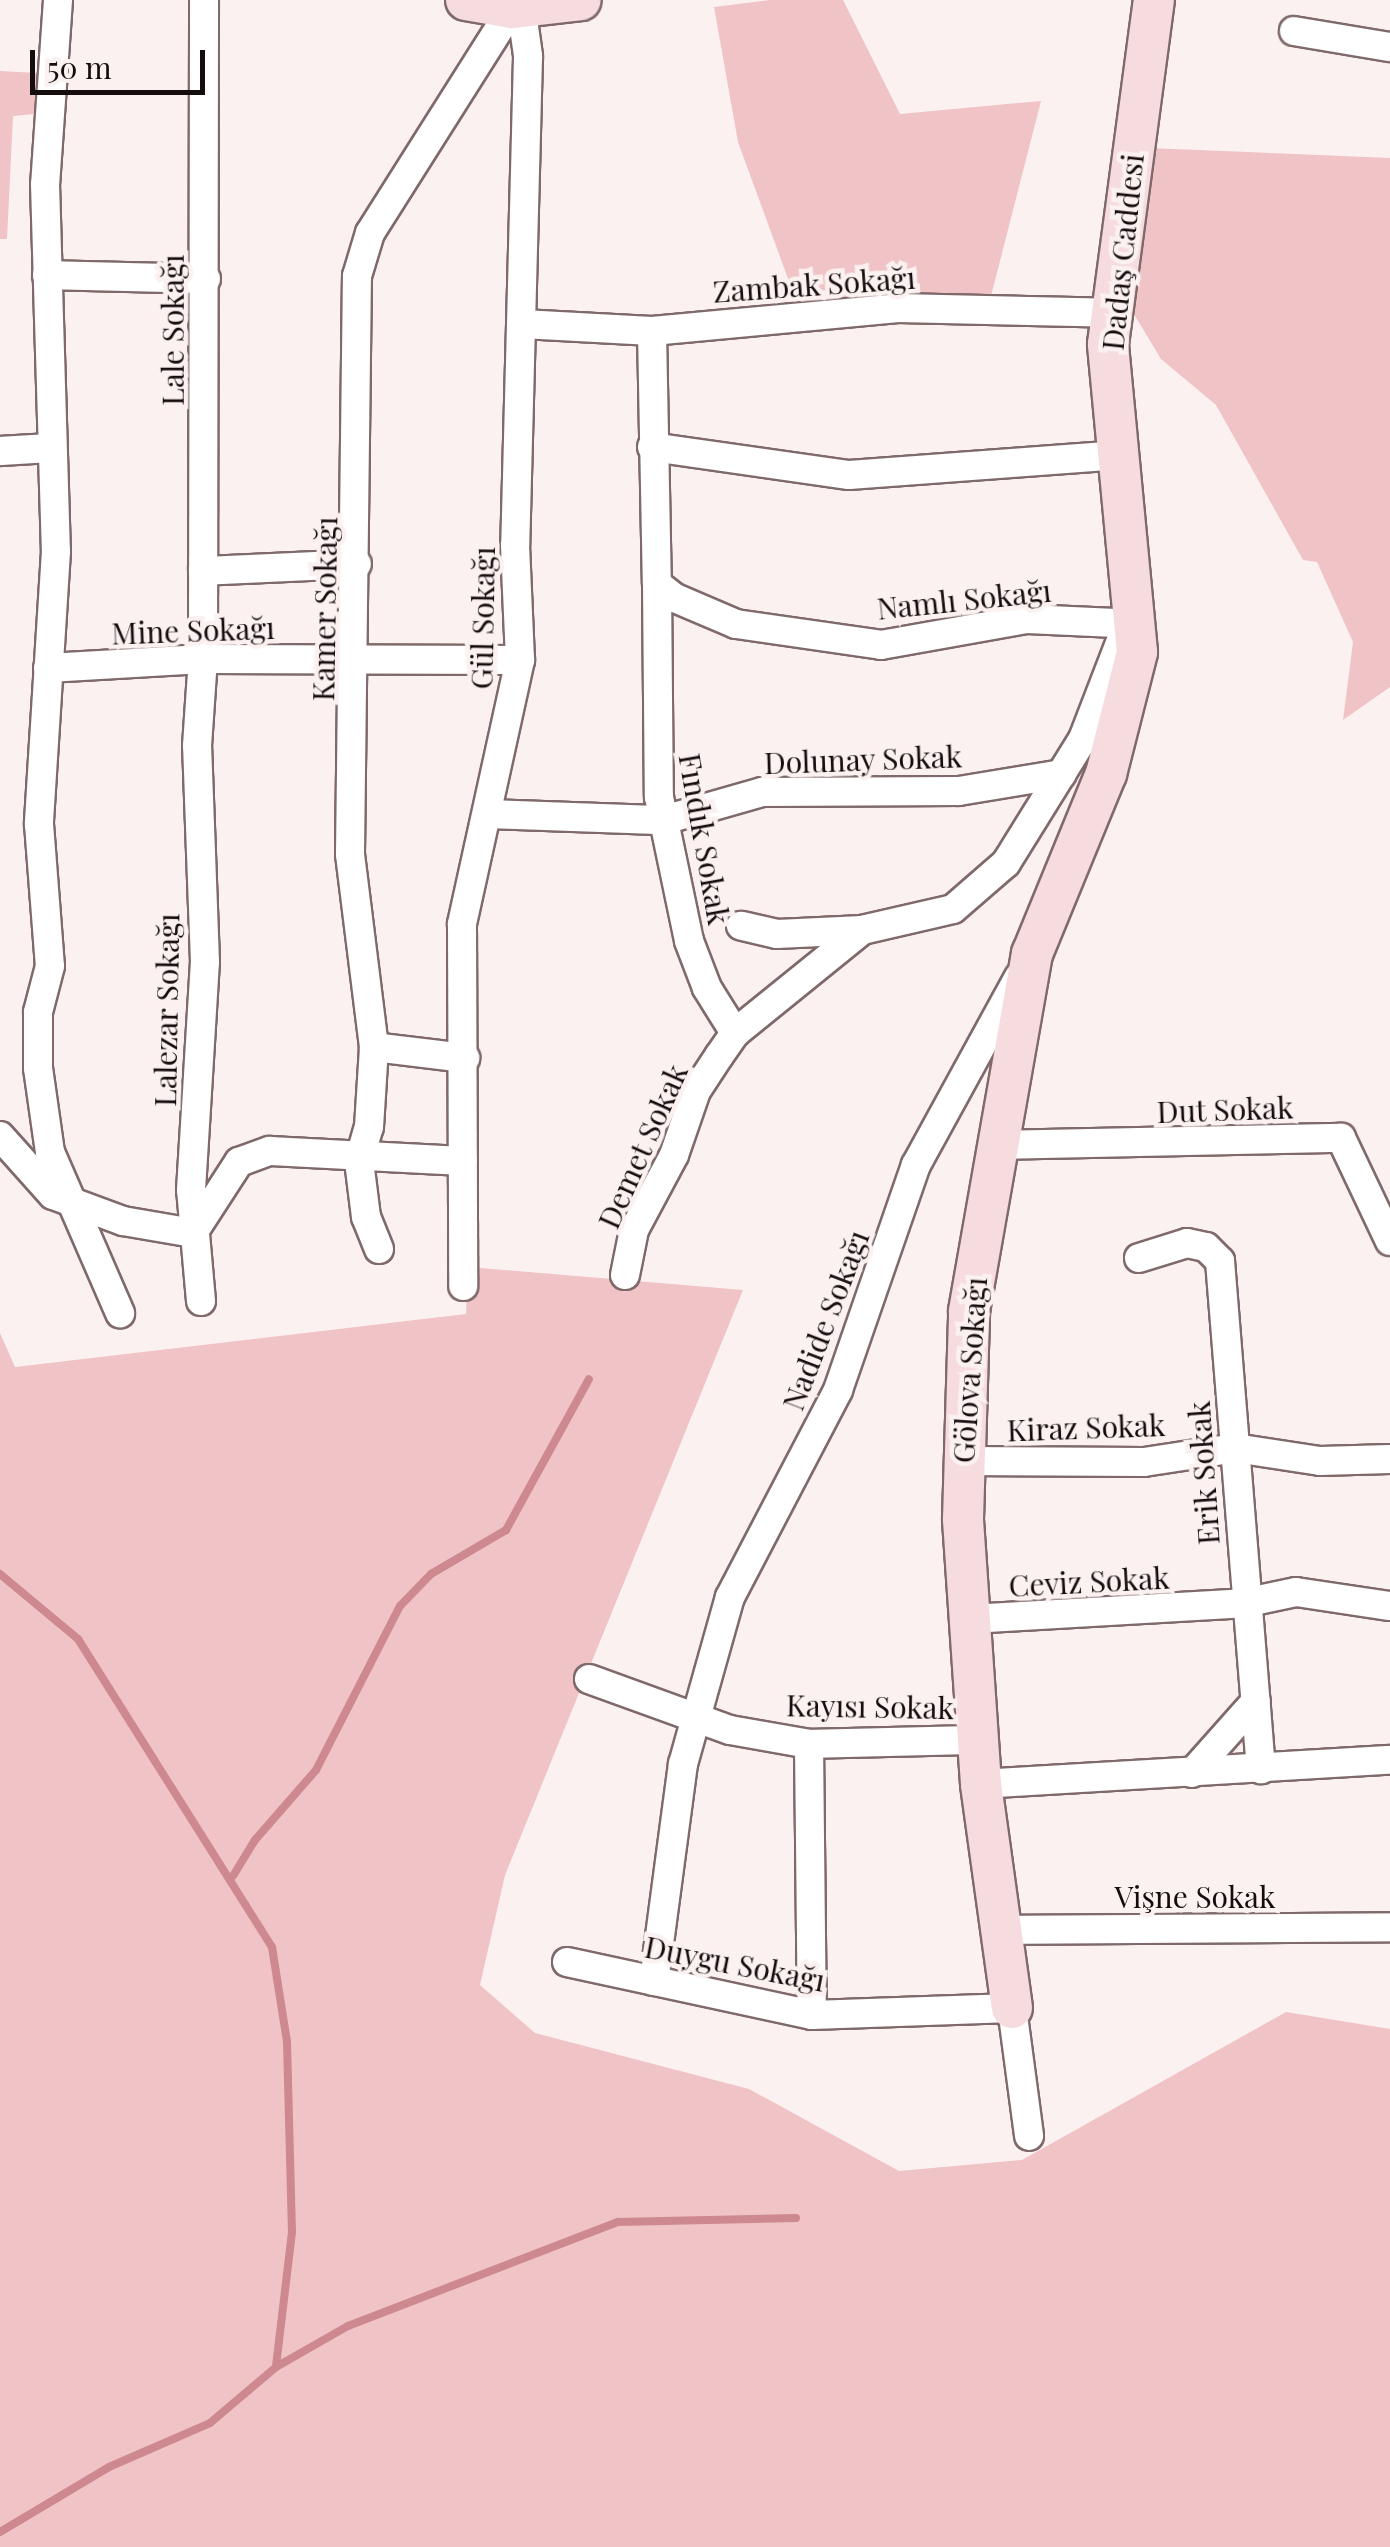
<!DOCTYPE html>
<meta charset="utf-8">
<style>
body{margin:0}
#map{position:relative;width:1390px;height:2547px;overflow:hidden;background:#fcf1f1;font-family:"Playfair Display",serif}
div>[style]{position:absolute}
.green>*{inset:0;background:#f0c3c6}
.stream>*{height:8px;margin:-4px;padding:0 4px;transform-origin:4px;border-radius:4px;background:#cd898f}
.roads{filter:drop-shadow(2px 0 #7f696a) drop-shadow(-2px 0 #7f696a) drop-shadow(0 2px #7f696a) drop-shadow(0 -2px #7f696a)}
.street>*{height:28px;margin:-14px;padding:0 14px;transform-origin:14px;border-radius:14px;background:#fff}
.secondary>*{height:40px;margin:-20px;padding:0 20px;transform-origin:20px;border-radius:20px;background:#f6dcdf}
span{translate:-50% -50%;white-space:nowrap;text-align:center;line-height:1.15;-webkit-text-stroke:9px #fcf1f1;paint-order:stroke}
.street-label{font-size:30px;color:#150c0d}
.scale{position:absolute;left:30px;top:50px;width:175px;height:45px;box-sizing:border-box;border:5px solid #150c0d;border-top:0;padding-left:12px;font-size:30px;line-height:35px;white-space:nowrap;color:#150c0d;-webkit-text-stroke:8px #fcf1f1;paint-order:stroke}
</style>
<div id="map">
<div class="green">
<i style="clip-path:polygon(770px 0,843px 0,900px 114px,1041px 101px,990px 300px,798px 306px,738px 142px,714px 7px)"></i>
<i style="clip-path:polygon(0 71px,38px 73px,34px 114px,13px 116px,7px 239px,0 239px)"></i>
<i style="clip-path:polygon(1148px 148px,1390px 158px,1390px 687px,1343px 720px,1353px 642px,1317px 562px,1303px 560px,1216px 405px,1161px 359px,1126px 301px)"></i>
<i style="clip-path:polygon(468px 1267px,743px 1290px,505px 1875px,480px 1985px,535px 2033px,749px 2089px,899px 2171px,1022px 2160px,1286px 2012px,1390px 2029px,1390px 2547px,0 2547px,0 1333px,15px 1367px,466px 1314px)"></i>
</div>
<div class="stream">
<i style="left:0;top:1574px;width:102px;rotate:39.8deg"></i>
<i style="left:78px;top:1639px;width:364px;rotate:57.8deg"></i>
<i style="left:272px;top:1947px;width:96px;rotate:81deg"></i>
<i style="left:287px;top:2042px;width:190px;rotate:88.5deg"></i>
<i style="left:292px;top:2232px;width:136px;rotate:96.8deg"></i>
<i style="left:233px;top:1876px;width:42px;rotate:-58.6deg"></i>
<i style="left:255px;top:1840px;width:93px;rotate:-48.9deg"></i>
<i style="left:316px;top:1770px;width:184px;rotate:-62.9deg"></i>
<i style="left:400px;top:1606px;width:45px;rotate:-45.9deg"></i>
<i style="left:431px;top:1574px;width:87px;rotate:-30.4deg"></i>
<i style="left:506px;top:1530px;width:172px;rotate:-61.2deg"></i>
<i style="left:0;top:2532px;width:127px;rotate:-30.8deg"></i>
<i style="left:109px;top:2467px;width:110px;rotate:-23.5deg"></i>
<i style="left:210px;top:2423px;width:87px;rotate:-40.3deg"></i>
<i style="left:276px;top:2367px;width:83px;rotate:-29.7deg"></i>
<i style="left:348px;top:2326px;width:289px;rotate:-21.1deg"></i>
<i style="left:618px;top:2222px;width:178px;rotate:-1.3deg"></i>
</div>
<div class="roads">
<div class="street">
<i style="left:58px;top:0;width:184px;rotate:94deg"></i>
<i style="left:45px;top:184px;width:367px;rotate:88.3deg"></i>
<i style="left:56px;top:551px;width:274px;rotate:93.6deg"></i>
<i style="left:39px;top:824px;width:142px;rotate:85.6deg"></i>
<i style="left:50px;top:966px;width:48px;rotate:104.6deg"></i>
<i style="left:38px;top:1012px;width:56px;rotate:90deg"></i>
<i style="left:38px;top:1068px;width:85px;rotate:81.9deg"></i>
<i style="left:50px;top:1152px;width:176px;rotate:66.5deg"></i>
<i style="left:1294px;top:31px;width:97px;rotate:9.5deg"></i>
<i style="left:47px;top:275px;width:159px;rotate:1.4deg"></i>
<i style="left:522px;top:324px;width:130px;rotate:3.1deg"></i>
<i style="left:652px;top:331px;width:247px;rotate:-5.3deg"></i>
<i style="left:898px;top:308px;width:213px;rotate:1.3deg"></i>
<i style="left:652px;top:331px;width:253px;rotate:88.9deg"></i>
<i style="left:657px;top:584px;width:23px;rotate:38deg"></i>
<i style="left:675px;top:598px;width:66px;rotate:23.1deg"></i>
<i style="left:736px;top:624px;width:147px;rotate:8.2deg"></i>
<i style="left:881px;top:645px;width:148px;rotate:-10.1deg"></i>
<i style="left:1027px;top:619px;width:111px;rotate:2.6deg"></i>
<i style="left:652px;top:447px;width:199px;rotate:8.1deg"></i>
<i style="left:849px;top:475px;width:272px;rotate:-4.2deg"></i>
<i style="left:0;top:451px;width:49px;rotate:-3.5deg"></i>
<i style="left:203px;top:571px;width:154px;rotate:-2.6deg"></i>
<i style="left:657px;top:584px;width:213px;rotate:89.5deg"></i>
<i style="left:659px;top:797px;width:147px;rotate:78.2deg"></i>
<i style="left:689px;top:941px;width:50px;rotate:69deg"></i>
<i style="left:707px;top:988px;width:53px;rotate:58.1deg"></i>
<i style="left:48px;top:668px;width:155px;rotate:-3.3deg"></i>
<i style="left:203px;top:659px;width:317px;rotate:0.2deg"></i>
<i style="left:488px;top:814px;width:176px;rotate:2deg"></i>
<i style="left:664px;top:820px;width:102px;rotate:-15.9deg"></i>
<i style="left:762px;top:792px;width:197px;rotate:-0.3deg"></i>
<i style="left:959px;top:791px;width:104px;rotate:-9.4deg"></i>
<i style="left:862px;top:930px;width:93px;rotate:-13deg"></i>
<i style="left:953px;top:909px;width:70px;rotate:-41deg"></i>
<i style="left:1006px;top:863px;width:146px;rotate:-58.2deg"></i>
<i style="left:1083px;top:739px;width:122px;rotate:-68.9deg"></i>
<i style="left:374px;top:1047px;width:92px;rotate:6.9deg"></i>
<i style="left:0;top:1136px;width:79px;rotate:48.1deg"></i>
<i style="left:53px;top:1195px;width:75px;rotate:20.4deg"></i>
<i style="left:123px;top:1221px;width:71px;rotate:9.7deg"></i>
<i style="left:193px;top:1233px;width:85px;rotate:-57.1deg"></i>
<i style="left:239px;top:1162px;width:33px;rotate:-20deg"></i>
<i style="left:270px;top:1151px;width:193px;rotate:3deg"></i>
<i style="left:997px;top:1145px;width:344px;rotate:-1.2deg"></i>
<i style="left:1341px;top:1138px;width:114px;rotate:64.6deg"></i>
<i style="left:379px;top:1249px;width:35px;rotate:-112deg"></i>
<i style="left:366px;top:1217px;width:56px;rotate:-97.1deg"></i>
<i style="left:359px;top:1161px;width:35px;rotate:-74deg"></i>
<i style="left:369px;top:1127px;width:80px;rotate:-86.4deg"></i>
<i style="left:374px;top:1047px;width:194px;rotate:-97.1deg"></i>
<i style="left:350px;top:854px;width:578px;rotate:-89.31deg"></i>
<i style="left:357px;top:276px;width:45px;rotate:-73.2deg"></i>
<i style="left:370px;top:233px;width:266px;rotate:-57.7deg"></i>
<i style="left:512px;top:8px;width:22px;rotate:58deg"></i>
<i style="left:524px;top:27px;width:30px;rotate:82deg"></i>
<i style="left:528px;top:57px;width:488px;rotate:91.5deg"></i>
<i style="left:515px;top:545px;width:115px;rotate:87.5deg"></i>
<i style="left:520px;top:660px;width:270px;rotate:102.4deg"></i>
<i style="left:462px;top:924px;width:362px;rotate:89.8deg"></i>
<i style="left:1139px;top:1258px;width:50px;rotate:-17.4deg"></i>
<i style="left:1187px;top:1243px;width:19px;rotate:12deg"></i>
<i style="left:1206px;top:1247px;width:20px;rotate:45deg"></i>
<i style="left:1220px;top:1261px;width:510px;rotate:85.39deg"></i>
<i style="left:625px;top:1275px;width:46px;rotate:-78.7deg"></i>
<i style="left:634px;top:1230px;width:85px;rotate:-61.9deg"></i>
<i style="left:674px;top:1155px;width:68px;rotate:-71deg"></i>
<i style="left:696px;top:1091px;width:42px;rotate:-56.7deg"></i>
<i style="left:719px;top:1056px;width:28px;rotate:-55deg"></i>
<i style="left:735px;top:1033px;width:164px;rotate:-39deg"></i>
<i style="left:862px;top:930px;width:85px;rotate:177.3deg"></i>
<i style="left:777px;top:934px;width:37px;rotate:-167deg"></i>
<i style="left:201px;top:1301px;width:111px;rotate:-95.1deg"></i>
<i style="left:191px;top:1190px;width:228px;rotate:-86.5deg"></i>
<i style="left:205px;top:962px;width:216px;rotate:-92.1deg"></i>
<i style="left:197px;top:746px;width:87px;rotate:-86.1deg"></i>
<i style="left:203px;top:659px;width:659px;rotate:-89.91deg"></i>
<i style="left:961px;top:1461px;width:183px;rotate:0.3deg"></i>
<i style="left:1144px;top:1462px;width:92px;rotate:-8.7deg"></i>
<i style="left:1235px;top:1448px;width:86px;rotate:8.7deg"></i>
<i style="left:1320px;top:1461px;width:70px;rotate:-1.6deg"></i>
<i style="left:970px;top:1619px;width:274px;rotate:-3.3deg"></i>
<i style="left:1244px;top:1603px;width:53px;rotate:-11.9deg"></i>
<i style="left:1296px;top:1592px;width:95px;rotate:8.5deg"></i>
<i style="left:589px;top:1679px;width:150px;rotate:19.9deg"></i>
<i style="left:730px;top:1730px;width:80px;rotate:10deg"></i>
<i style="left:809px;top:1744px;width:169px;rotate:-1.4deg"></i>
<i style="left:809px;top:1744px;width:271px;rotate:89.4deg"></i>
<i style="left:1192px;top:1773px;width:96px;rotate:-48.4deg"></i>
<i style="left:981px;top:1784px;width:410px;rotate:-3.4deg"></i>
<i style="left:1000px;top:1930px;width:390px;rotate:-0.4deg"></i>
<i style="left:567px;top:1962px;width:251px;rotate:12.2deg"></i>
<i style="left:812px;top:2015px;width:200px;rotate:-2deg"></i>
<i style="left:1012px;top:2008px;width:129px;rotate:82.4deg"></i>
<i style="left:654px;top:1981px;width:219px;rotate:-82.4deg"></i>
<i style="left:683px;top:1764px;width:173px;rotate:-74.3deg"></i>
<i style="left:730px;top:1597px;width:233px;rotate:-62.4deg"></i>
<i style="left:838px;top:1390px;width:238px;rotate:-70.9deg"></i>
<i style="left:916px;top:1165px;width:214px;rotate:-61.3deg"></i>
</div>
<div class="secondary">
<i style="left:466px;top:0;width:47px;rotate:9.9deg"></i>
<i style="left:512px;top:8px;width:69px;rotate:-6.6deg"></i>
<i style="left:1012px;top:2008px;width:226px;rotate:-97.9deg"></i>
<i style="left:981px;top:1784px;width:266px;rotate:-93.9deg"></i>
<i style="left:963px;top:1519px;width:208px;rotate:-88.3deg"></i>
<i style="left:969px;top:1311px;width:363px;rotate:-80deg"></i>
<i style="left:1032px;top:954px;width:195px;rotate:-67.7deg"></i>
<i style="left:1106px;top:774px;width:126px;rotate:-75.7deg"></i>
<i style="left:1137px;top:652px;width:309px;rotate:-95.4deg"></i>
<i style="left:1108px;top:344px;width:347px;rotate:-82.4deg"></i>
</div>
</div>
<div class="street-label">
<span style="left:1122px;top:252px;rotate:-84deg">Dadaş Caddesi</span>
<span style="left:814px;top:284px;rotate:-4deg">Zambak Sokağı</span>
<span style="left:172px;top:330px;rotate:-90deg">Lale Sokağı</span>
<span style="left:964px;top:599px;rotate:-6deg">Namlı Sokağı</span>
<span style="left:324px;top:609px;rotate:-89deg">Kamer Sokağı</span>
<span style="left:482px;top:618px;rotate:-89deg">Gül Sokağı</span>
<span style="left:193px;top:630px;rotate:-2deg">Mine Sokağı</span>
<span style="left:863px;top:759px;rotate:-2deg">Dolunay Sokak</span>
<span style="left:705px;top:839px;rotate:80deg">Fındık Sokak</span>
<span style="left:166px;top:1010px;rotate:-89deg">Lalezar Sokağı</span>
<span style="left:1225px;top:1109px;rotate:-2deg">Dut Sokak</span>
<span style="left:642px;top:1146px;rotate:-66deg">Demet Sokak</span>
<span style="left:825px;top:1320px;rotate:-69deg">Nadide Sokağı</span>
<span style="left:969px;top:1370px;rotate:-86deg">Gölova Sokağı</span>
<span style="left:1086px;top:1427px;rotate:-2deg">Kiraz Sokak</span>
<span style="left:1203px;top:1473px;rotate:-94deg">Erik Sokak</span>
<span style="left:1089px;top:1581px;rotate:-3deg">Ceviz Sokak</span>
<span style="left:870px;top:1706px;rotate:1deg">Kayısı Sokak</span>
<span style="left:1195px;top:1896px">Vişne Sokak</span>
<span style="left:735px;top:1963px;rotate:11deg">Duygu Sokağı</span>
</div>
<div class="scale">50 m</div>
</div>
